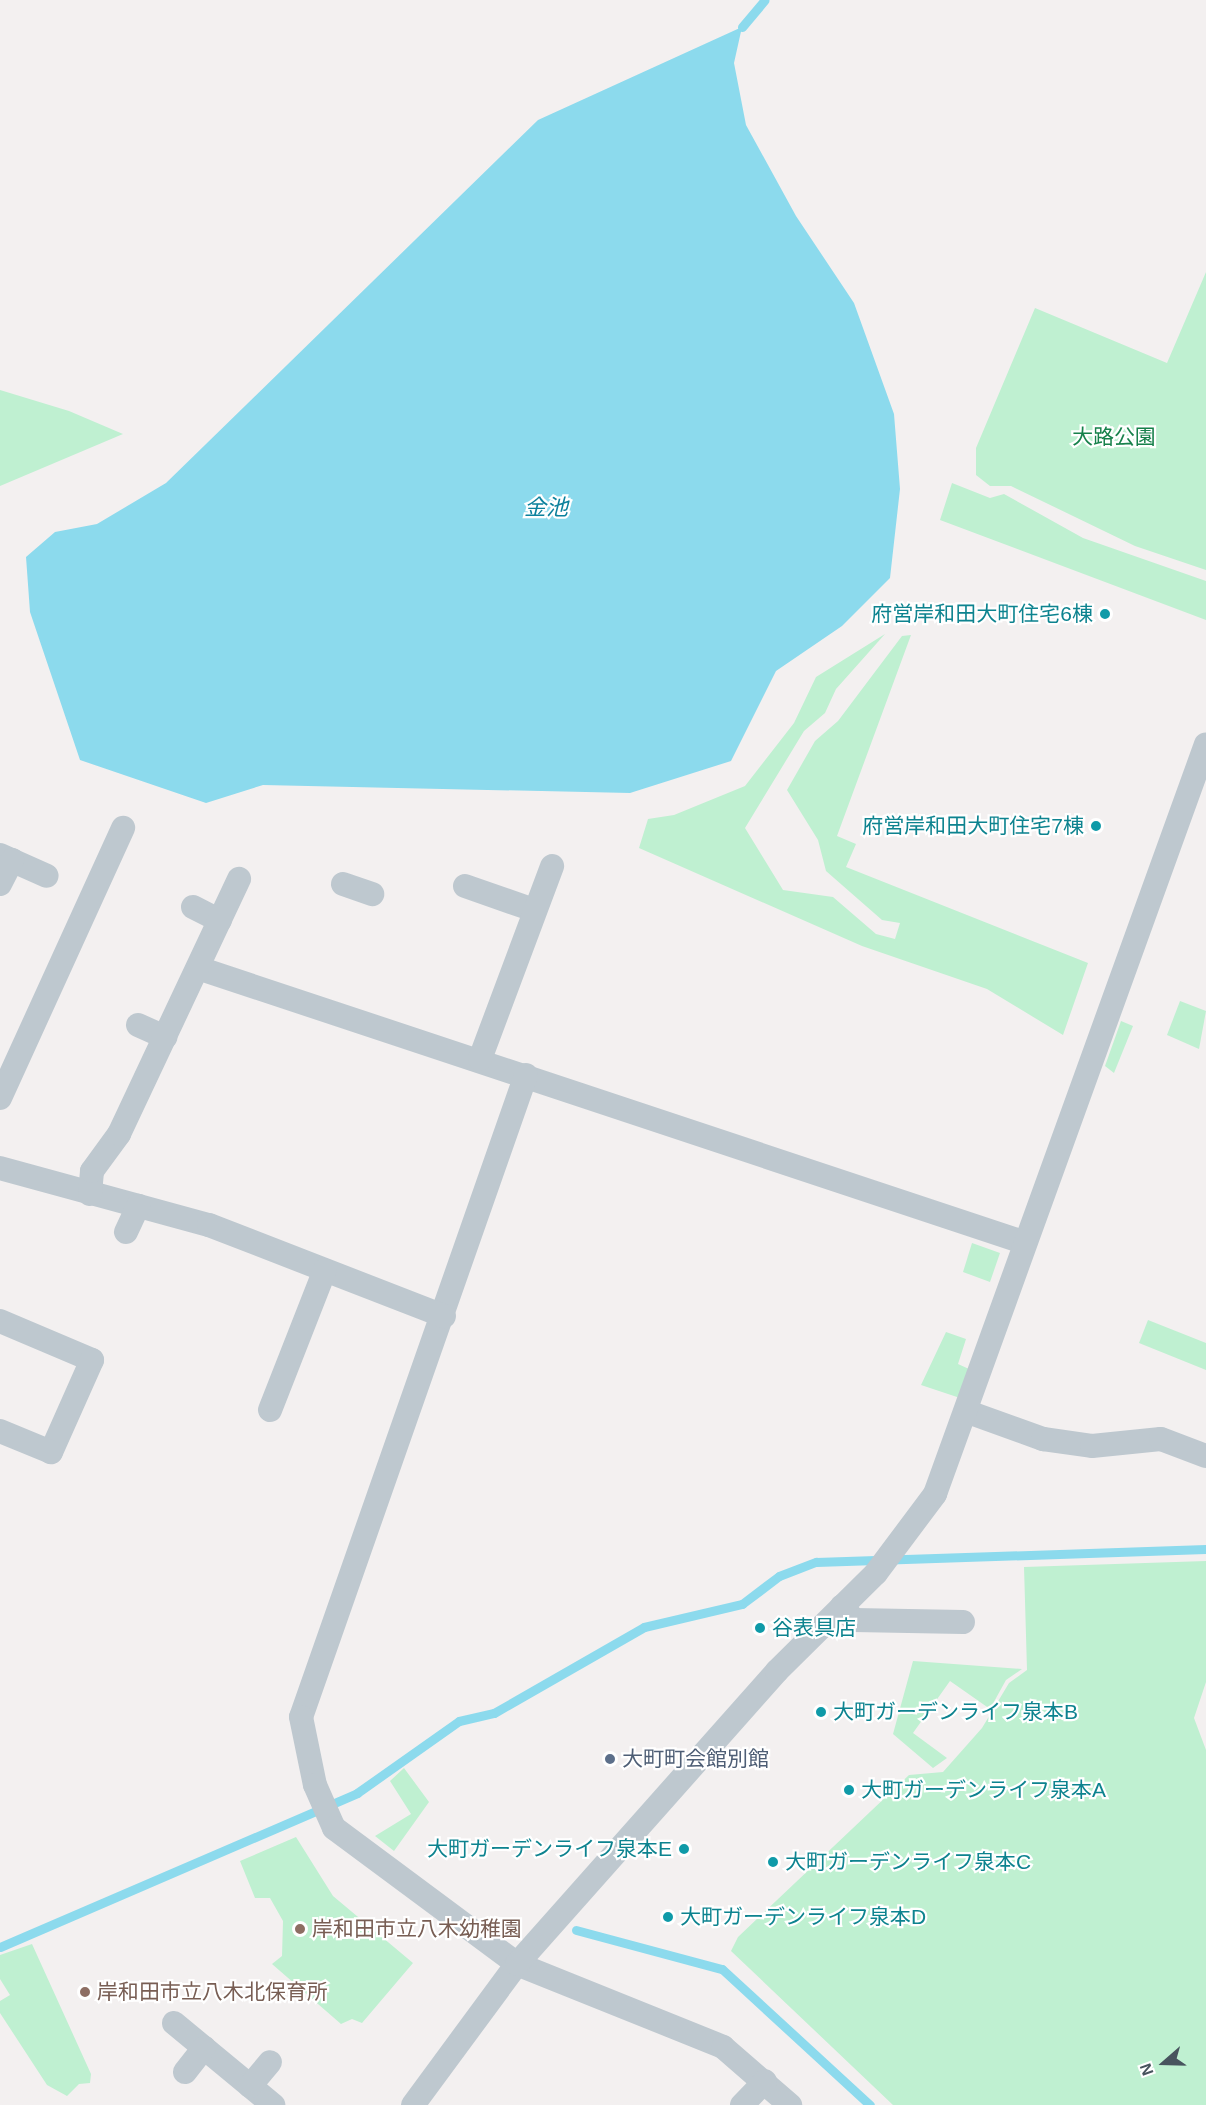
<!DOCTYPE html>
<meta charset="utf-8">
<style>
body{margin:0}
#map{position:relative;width:1206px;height:2105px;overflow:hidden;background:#f3f0f0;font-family:Arial,"Noto Sans JP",sans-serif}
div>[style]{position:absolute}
.green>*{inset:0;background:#bff0d1}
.water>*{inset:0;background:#8cdaed}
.stream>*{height:9px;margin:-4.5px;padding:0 4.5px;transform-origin:4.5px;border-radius:4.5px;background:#8cdaed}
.minor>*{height:24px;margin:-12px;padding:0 12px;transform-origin:12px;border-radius:12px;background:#bec8cf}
.dots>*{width:16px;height:16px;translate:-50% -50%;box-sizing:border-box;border:3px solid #fff;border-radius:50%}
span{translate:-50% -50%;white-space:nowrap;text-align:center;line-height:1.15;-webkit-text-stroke:4.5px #fff;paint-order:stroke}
.park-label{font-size:21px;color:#17814b}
.culture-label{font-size:21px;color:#0d838f}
.right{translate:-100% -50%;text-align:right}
.left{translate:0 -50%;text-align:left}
.service-label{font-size:21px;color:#4e5e75}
.education-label{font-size:21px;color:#785e54}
.water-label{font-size:22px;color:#0c819d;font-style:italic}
.north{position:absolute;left:1134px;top:2033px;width:60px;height:60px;-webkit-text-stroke:4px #fff;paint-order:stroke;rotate:250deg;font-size:16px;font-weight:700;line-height:24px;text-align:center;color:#48545e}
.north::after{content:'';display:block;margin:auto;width:21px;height:27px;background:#48545e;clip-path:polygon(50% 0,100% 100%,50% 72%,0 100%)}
</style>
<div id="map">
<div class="green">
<i style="clip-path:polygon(1206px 272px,1206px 570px,1135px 546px,1011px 486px,990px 486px,976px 475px,976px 448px,1035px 308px,1167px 363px)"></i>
<i style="clip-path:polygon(0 390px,69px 411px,123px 434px,0 486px)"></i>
<i style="clip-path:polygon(952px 483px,990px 498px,1004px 494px,1083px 538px,1206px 581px,1206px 620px,940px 520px)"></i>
<i style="clip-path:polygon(885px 634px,836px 689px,825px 713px,804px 731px,745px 828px,783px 890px,833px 897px,876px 934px,895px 939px,900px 923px,882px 920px,826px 871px,818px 840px,787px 790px,815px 741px,838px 721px,902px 636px,911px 635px,837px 836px,856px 844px,846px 867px,1088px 963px,1063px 1035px,987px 989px,862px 946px,639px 848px,648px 819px,674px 815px,745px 786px,794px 723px,816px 677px)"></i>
<i style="clip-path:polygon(1180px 1001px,1206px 1011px,1199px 1049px,1167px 1035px)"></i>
<i style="clip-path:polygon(1121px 1021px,1133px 1026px,1114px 1073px,1105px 1066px)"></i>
<i style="clip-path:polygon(972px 1243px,1000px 1253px,990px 1282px,963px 1272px)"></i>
<i style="clip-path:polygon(1148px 1320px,1206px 1343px,1206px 1370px,1139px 1343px)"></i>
<i style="clip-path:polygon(946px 1332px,966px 1339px,958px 1364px,969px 1369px,960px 1398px,921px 1385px)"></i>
<i style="clip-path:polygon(1206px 1561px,1206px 1682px,1194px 1718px,1206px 1750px,1206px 2105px,893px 2105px,731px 1951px,738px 1937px,909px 1775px,943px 1772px,982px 1728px,1009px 1683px,1027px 1670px,1024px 1567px)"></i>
<i style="clip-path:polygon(913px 1661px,1022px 1669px,1006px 1680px,990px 1709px,950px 1681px,913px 1733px,947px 1758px,933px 1768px,893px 1734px)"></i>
<i style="clip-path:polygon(404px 1768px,429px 1802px,394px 1851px,375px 1836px,411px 1814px,390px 1781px)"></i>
<i style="clip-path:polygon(296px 1837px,333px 1896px,413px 1963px,362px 2023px,352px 2019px,341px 2024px,272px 1964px,282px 1956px,283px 1921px,270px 1898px,255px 1898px,240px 1861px)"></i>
<i style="clip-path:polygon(32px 1944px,91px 2074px,90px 2083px,79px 2084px,67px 2096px,47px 2085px,0 2013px,0 2001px,10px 1995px,0 1979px,0 1955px)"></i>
</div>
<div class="water">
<i style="clip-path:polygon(742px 27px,734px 63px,746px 125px,796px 216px,854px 303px,894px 414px,900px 489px,890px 578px,842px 626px,776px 671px,731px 761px,630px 793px,263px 785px,206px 803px,80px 760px,30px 612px,26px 557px,55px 532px,97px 524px,166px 483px,538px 120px)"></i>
</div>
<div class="stream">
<i style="left:742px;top:27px;width:35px;rotate:-50deg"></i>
<i style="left:576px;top:1930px;width:151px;rotate:15deg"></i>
<i style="left:722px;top:1969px;width:201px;rotate:42.6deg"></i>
<i style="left:0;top:1947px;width:389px;rotate:-23.3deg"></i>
<i style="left:357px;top:1793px;width:125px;rotate:-35.2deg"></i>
<i style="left:459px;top:1721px;width:36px;rotate:-13deg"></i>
<i style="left:494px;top:1713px;width:173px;rotate:-29.8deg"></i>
<i style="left:644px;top:1627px;width:101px;rotate:-13.2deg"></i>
<i style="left:742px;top:1604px;width:46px;rotate:-37.1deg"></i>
<i style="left:779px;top:1576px;width:40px;rotate:-21deg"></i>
<i style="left:816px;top:1562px;width:390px;rotate:-1.9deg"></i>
</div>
<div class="minor">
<i style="left:0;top:855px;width:51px;rotate:24.1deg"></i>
<i style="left:0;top:884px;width:27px;rotate:-63deg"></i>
<i style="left:343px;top:884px;width:31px;rotate:19deg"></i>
<i style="left:465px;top:886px;width:73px;rotate:19.2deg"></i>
<i style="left:193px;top:907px;width:30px;rotate:27deg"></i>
<i style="left:198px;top:968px;width:869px;rotate:18.37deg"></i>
<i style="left:138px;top:1025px;width:30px;rotate:24deg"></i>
<i style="left:480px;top:1059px;width:206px;rotate:-69.5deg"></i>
<i style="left:526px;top:1075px;width:680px;rotate:109.31deg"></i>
<i style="left:301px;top:1717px;width:69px;rotate:78.4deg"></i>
<i style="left:315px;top:1785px;width:47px;rotate:66.2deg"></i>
<i style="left:334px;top:1828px;width:228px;rotate:36.6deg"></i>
<i style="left:517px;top:1964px;width:222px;rotate:21.9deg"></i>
<i style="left:723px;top:2047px;width:89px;rotate:40.9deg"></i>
<i style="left:0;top:1098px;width:297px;rotate:-65.5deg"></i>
<i style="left:0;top:1168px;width:217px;rotate:15.3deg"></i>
<i style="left:209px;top:1225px;width:252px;rotate:21.2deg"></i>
<i style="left:90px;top:1194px;width:23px;rotate:-85deg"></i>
<i style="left:92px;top:1171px;width:46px;rotate:-53.9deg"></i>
<i style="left:119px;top:1134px;width:282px;rotate:-64.8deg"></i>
<i style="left:126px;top:1232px;width:29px;rotate:-65deg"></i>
<i style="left:0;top:1321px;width:100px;rotate:23deg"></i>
<i style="left:92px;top:1360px;width:101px;rotate:114deg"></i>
<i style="left:51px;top:1452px;width:55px;rotate:-157.6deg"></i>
<i style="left:270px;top:1410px;width:150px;rotate:-68.6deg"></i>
<i style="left:968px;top:1412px;width:80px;rotate:19.8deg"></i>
<i style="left:1043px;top:1439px;width:49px;rotate:8.1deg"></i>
<i style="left:1092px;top:1446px;width:69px;rotate:-5.8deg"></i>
<i style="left:1161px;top:1439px;width:48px;rotate:20.7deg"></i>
<i style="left:842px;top:1606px;width:18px;rotate:49deg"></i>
<i style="left:854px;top:1620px;width:109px;rotate:1.1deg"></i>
<i style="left:174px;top:2023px;width:129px;rotate:39.6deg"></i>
<i style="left:185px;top:2072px;width:31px;rotate:-52deg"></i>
<i style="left:250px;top:2086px;width:31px;rotate:-50deg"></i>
<i style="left:413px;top:2105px;width:175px;rotate:-53.6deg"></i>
<i style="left:517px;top:1964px;width:392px;rotate:-48.4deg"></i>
<i style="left:777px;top:1671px;width:139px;rotate:-44.7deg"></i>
<i style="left:876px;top:1573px;width:99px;rotate:-53.2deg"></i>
<i style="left:935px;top:1494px;width:797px;rotate:-70.13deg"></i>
<i style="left:742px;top:2105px;width:33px;rotate:-46deg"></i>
</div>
<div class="dots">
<i style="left:1105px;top:614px;background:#0f9aa8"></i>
<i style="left:1096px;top:826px;background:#0f9aa8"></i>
<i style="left:760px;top:1628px;background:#0f9aa8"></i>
<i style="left:821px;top:1712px;background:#0f9aa8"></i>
<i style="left:610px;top:1759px;background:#5c6f8a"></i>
<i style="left:849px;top:1790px;background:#0f9aa8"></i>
<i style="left:684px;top:1849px;background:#0f9aa8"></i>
<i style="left:773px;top:1862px;background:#0f9aa8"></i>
<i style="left:668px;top:1917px;background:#0f9aa8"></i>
<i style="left:300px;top:1929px;background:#8d6e63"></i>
<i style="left:85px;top:1992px;background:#8d6e63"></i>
</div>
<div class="park-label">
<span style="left:1114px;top:437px">大路公園</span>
</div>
<div class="culture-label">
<span class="right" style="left:1093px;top:614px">府営岸和田大町住宅6棟</span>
<span class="right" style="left:1084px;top:826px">府営岸和田大町住宅7棟</span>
<span class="left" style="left:772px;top:1628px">谷表具店</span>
<span class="left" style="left:833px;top:1712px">大町ガーデンライフ泉本B</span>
<span class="left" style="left:861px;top:1790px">大町ガーデンライフ泉本A</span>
<span class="right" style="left:672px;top:1849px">大町ガーデンライフ泉本E</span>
<span class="left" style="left:785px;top:1862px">大町ガーデンライフ泉本C</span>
<span class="left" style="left:680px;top:1917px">大町ガーデンライフ泉本D</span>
</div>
<div class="service-label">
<span class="left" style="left:622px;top:1759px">大町町会館別館</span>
</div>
<div class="education-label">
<span class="left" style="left:312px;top:1929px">岸和田市立八木幼稚園</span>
<span class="left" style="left:97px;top:1992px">岸和田市立八木北保育所</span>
</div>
<div class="water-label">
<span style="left:546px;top:508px">金池</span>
</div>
<div class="north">N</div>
</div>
